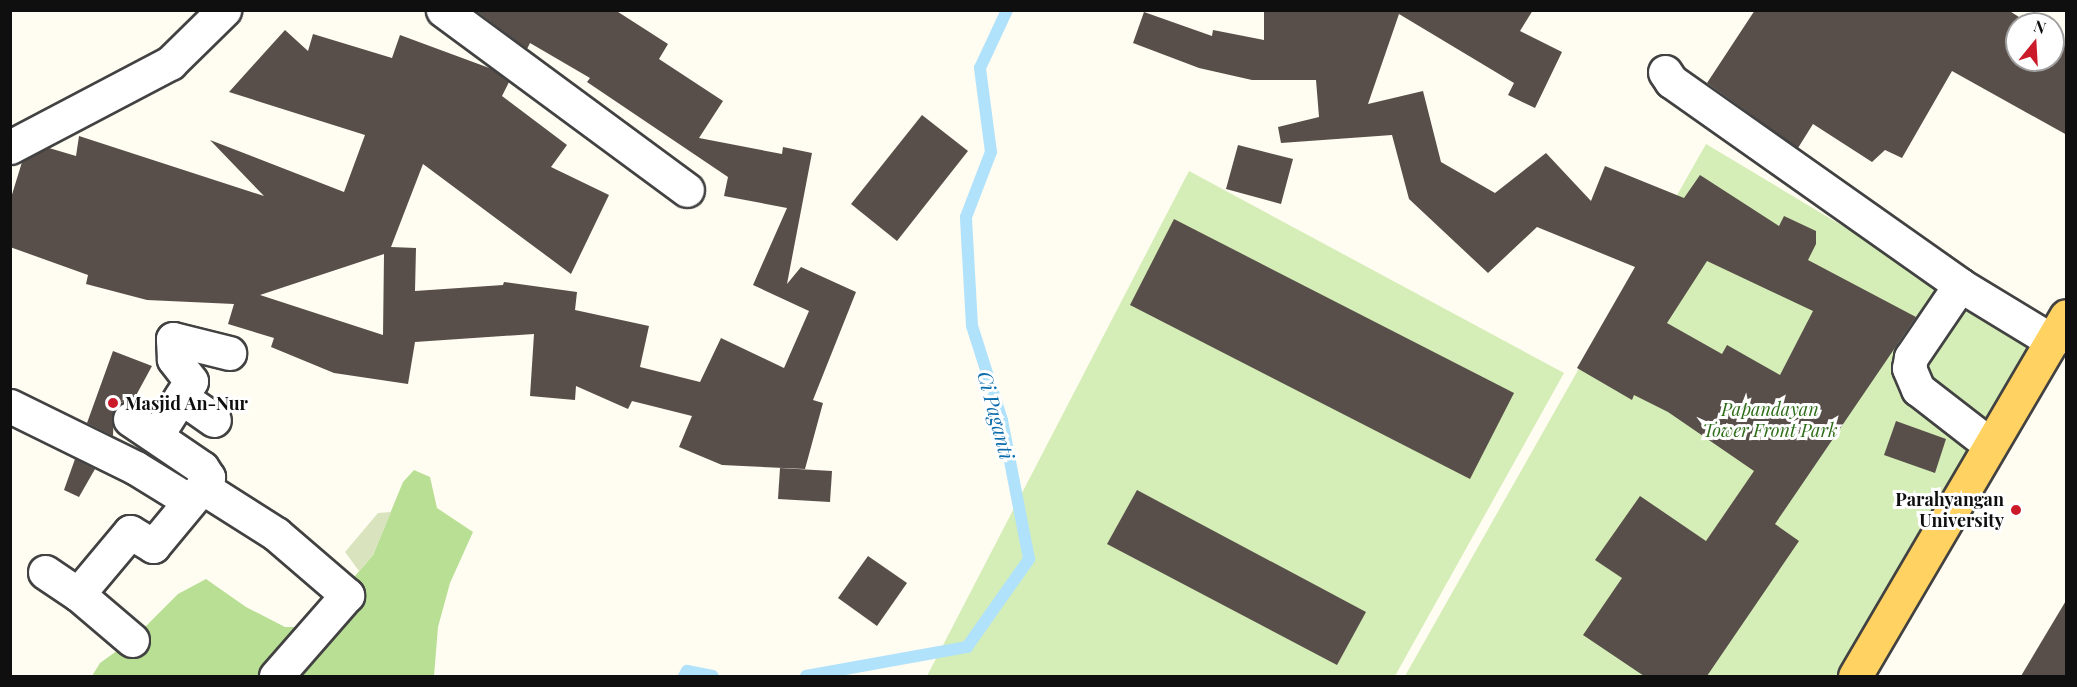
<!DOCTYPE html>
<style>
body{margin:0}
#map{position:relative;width:2077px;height:687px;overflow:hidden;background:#fffcf1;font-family:"Playfair Display",serif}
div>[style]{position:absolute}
.green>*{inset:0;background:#d5edb7}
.forest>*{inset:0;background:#b9df95}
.cemetery>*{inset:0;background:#d9e4bf}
.stream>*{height:12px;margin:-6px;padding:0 6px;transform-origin:6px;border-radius:6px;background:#b1e2fb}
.building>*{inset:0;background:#594f4a}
.roads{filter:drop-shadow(2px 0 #424242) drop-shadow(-2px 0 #424242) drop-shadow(0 2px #424242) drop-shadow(0 -2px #424242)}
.minor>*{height:33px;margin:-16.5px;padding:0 16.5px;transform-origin:16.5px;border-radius:16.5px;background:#fff}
.major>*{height:33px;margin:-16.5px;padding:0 16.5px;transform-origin:16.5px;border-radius:16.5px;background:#ffd261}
.dots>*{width:16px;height:16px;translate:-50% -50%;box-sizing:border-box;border:3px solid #fff;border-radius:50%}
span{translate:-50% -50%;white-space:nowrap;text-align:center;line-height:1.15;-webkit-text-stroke:6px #fff;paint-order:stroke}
.poi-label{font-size:18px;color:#0f0f0f;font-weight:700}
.left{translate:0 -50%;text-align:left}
.right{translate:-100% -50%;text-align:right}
.park-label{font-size:18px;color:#2e6d19;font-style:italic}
.water-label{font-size:20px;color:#0d6dac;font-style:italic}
.frame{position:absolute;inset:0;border:12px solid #0f0f0f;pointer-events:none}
.north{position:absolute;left:2005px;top:12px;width:60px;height:60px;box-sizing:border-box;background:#fff;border:2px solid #9f9f9f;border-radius:50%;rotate:18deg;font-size:16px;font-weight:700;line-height:24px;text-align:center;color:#0f0f0f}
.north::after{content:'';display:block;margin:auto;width:21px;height:27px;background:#cb1b2a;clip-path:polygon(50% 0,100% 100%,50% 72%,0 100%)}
</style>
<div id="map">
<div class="green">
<i style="clip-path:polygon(1706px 144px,2038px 343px,1844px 676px,1405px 676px)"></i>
<i style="clip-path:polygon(1189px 171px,1564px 373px,1395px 676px,927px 676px)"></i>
</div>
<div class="forest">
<i style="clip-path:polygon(414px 470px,430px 477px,437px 508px,473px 532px,450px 583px,438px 627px,434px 676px,92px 676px,100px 663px,132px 640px,178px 594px,206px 579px,246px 607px,285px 627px,311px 627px,373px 555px,403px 482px)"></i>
</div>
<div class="cemetery">
<i style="clip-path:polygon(391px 512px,373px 555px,359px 571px,345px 552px,378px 513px)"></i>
</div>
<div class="stream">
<i style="left:684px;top:676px;width:6px;rotate:-59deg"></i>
<i style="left:687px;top:671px;width:26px;rotate:11deg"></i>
<i style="left:806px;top:676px;width:164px;rotate:-10.2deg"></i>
<i style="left:967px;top:647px;width:108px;rotate:-54.8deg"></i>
<i style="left:1029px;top:559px;width:142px;rotate:-101deg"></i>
<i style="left:1002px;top:420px;width:99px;rotate:-107.7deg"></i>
<i style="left:972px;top:326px;width:109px;rotate:-93.2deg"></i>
<i style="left:966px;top:217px;width:70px;rotate:-69deg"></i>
<i style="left:991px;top:152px;width:85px;rotate:-97.5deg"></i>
<i style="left:980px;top:68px;width:64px;rotate:-65deg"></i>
</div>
<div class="building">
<i style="clip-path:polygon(evenodd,475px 10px,615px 10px,668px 44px,659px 59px,723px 101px,699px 138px,782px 154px,783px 147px,812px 153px,787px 284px,801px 267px,856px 292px,813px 400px,823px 403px,805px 469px,722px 465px,679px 447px,692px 416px,632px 401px,628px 409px,576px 386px,575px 400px,530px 396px,534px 334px,415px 342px,408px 384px,334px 373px,271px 347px,274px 338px,228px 324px,234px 304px,147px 300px,86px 284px,88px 275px,10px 247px,10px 201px,22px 162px,49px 148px,76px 156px,79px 136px,264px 196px,210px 140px,344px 192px,365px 135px,229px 92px,285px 30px,308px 51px,313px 34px,392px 58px,400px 35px,492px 69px,509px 82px,502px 96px,567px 145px,551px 167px,609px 195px,571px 274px,423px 164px,391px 247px,416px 248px,415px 291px,503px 285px,504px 282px,577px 292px,575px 310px,649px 326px,640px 367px,700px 382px,721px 338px,784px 368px,809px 311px,753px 285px,787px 208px,724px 196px,728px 177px,587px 82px,590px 78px,530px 43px,527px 49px,475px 10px,384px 254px,383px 335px,260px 295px,384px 254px)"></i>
<i style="clip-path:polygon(evenodd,1264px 10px,1533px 10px,1520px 31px,1562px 52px,1535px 108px,1508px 95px,1514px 83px,1399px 14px,1368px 104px,1423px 91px,1441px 162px,1495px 193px,1546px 153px,1591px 201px,1605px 166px,1684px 198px,1700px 175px,1779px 226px,1784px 216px,1816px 231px,1816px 244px,1808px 260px,1916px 317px,1775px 524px,1799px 541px,1707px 676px,1644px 676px,1583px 635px,1622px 578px,1595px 560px,1640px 496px,1706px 541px,1754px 471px,1668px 412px,1634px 395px,1632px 400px,1577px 368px,1635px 267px,1537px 227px,1488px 273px,1409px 199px,1392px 135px,1281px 143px,1278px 127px,1319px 117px,1316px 80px,1252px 80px,1199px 68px,1133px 43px,1144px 12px,1212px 36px,1213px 30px,1264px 40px,1264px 10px,1707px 261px,1813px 311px,1780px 375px,1727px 345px,1722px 354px,1667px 323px,1707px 261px)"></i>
<i style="clip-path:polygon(1755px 10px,2008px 10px,2030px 24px,2017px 24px,2017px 60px,2053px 60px,2053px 38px,2067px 46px,2067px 135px,1952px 71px,1902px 158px,1885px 150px,1872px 162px,1813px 124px,1798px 148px,1707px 83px)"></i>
<i style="clip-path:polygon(922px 115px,968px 151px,897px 241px,851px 204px)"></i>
<i style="clip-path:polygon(1238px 145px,1293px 159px,1281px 204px,1226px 189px)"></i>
<i style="clip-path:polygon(1174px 219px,1514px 393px,1470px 479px,1130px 305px)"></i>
<i style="clip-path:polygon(113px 351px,152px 366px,133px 401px,122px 402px,114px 409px,113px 436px,87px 423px)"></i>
<i style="clip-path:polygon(1896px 421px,1946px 439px,1935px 473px,1884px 455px)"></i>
<i style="clip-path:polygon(75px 459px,95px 469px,79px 497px,64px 490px)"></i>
<i style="clip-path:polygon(780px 468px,832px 471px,830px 502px,778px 499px)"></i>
<i style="clip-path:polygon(1137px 490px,1366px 612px,1337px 665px,1107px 544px)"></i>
<i style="clip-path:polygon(868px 556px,907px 583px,877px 626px,838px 598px)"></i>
<i style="clip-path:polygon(2067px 599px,2067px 676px,2021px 676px)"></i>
</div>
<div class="roads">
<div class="minor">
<i style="left:443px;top:10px;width:303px;rotate:36.4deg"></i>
<i style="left:1665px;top:72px;width:11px;rotate:56deg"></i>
<i style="left:1671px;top:81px;width:354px;rotate:35.2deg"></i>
<i style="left:1960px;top:285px;width:108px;rotate:31.3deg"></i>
<i style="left:10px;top:147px;width:181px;rotate:-27.7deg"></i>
<i style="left:170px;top:63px;width:76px;rotate:-44.5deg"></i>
<i style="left:1960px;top:285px;width:87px;rotate:124.2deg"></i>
<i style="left:1911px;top:357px;width:11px;rotate:100deg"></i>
<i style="left:1909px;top:368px;width:23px;rotate:67deg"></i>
<i style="left:1918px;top:389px;width:90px;rotate:37.8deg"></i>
<i style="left:181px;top:397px;width:40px;rotate:34.9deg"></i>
<i style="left:10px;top:406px;width:140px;rotate:26.2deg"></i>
<i style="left:136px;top:468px;width:61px;rotate:31.6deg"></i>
<i style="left:130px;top:419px;width:87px;rotate:34.2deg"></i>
<i style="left:202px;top:468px;width:11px;rotate:56deg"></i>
<i style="left:208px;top:477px;width:12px;rotate:121deg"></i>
<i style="left:156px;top:436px;width:65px;rotate:-57.5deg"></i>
<i style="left:191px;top:381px;width:28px;rotate:-128deg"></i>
<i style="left:174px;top:359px;width:20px;rotate:-93deg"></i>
<i style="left:173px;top:339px;width:58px;rotate:14deg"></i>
<i style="left:45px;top:572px;width:40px;rotate:34deg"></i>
<i style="left:132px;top:640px;width:71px;rotate:-139.6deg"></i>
<i style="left:78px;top:594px;width:81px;rotate:-50deg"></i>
<i style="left:130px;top:532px;width:27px;rotate:31deg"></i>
<i style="left:153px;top:546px;width:77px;rotate:-50.3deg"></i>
<i style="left:202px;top:487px;width:88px;rotate:32.4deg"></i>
<i style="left:276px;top:534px;width:94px;rotate:40.7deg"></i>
<i style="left:347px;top:595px;width:108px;rotate:131.2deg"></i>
</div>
<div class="major">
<i style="left:1855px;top:676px;width:417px;rotate:-59.6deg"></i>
</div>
</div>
<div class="dots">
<i style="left:113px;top:403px;background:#cb1b2a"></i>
<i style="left:2016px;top:510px;background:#cb1b2a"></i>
</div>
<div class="poi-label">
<span class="left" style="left:125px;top:403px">Masjid An-Nur</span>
<span class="right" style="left:2004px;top:510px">Parahyangan<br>University</span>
</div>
<div class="park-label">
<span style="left:1770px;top:420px">Papandayan<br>Tower Front Park</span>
</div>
<div class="water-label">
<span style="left:997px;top:415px;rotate:75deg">Ci Paganti</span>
</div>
<div class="frame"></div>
<div class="north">N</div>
</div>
